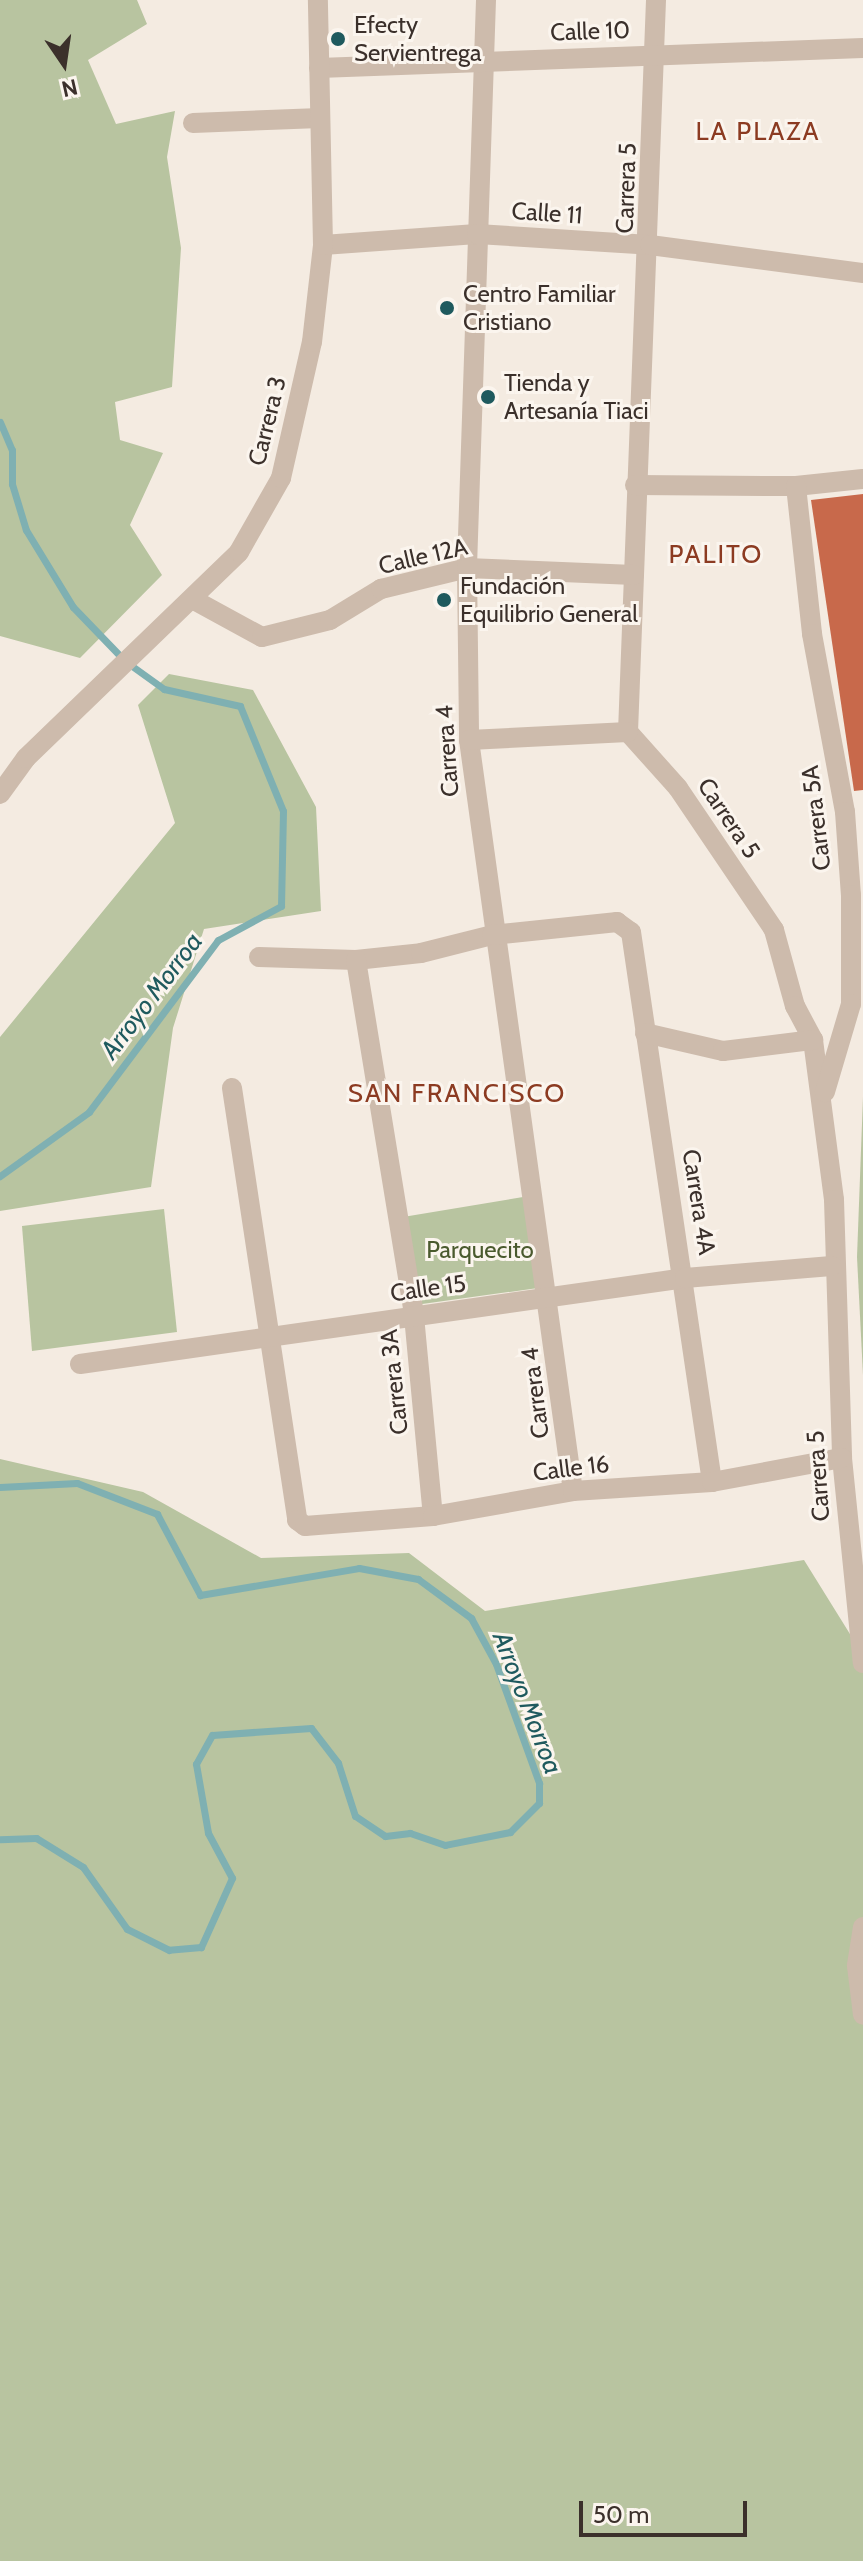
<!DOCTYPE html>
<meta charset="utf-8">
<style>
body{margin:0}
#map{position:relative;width:863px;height:2561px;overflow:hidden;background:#f4ebe1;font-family:Cabin,sans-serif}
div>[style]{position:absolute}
.green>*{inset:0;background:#b8c4a0}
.stream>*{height:7px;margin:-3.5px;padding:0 3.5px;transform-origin:3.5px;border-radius:3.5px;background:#7fb0b2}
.building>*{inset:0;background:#c8694b}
.minor>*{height:20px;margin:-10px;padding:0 10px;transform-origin:10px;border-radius:10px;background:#cdbbac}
.dots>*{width:22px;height:22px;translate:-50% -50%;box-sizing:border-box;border:4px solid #fbf5ee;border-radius:50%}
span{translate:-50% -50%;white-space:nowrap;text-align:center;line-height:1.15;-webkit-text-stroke:6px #fbf5ee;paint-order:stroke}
.poi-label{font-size:24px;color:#3b302b}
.left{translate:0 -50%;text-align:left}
.street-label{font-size:24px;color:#3b302b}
.park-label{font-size:24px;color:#4a5a2e}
.neighbourhood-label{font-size:26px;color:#8c3b22;letter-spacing:2px}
.water-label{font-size:26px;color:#1f5a5e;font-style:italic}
.north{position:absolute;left:24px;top:24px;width:80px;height:80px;-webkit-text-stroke:6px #fbf5ee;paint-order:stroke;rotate:167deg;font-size:22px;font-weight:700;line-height:32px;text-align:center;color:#3b302b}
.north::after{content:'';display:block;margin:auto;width:28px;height:36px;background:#3b302b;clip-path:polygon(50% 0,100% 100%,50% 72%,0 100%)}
.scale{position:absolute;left:579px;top:2501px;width:168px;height:36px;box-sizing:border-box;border:4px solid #3b302b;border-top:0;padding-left:10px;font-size:24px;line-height:28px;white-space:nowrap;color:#3b302b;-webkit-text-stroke:6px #fbf5ee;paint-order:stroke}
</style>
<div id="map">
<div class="green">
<i style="clip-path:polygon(0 0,137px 0,147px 24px,88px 60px,116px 124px,175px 111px,167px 157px,181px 248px,172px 387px,115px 402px,120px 440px,163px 453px,130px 525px,162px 575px,80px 658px,0 636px)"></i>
<i style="clip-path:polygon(169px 674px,253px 690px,316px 807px,321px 911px,204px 929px,173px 1028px,151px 1187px,0 1211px,0 1037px,175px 823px,138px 705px)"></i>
<i style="clip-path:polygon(863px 1097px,863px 1375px,857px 1257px)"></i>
<i style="clip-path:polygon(523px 1197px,538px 1288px,415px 1305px,403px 1217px)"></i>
<i style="clip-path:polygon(164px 1209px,177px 1332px,32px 1351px,22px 1226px)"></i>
<i style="clip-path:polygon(0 1459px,143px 1492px,261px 1558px,409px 1553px,485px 1611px,804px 1560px,863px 1655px,863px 2561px,0 2561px)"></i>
</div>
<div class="stream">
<i style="left:0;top:422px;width:30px;rotate:67deg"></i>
<i style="left:12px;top:450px;width:34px;rotate:90deg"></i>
<i style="left:12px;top:484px;width:48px;rotate:73.1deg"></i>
<i style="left:26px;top:530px;width:90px;rotate:58.6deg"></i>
<i style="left:73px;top:607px;width:75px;rotate:46.1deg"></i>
<i style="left:125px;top:661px;width:48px;rotate:35.7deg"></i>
<i style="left:164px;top:689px;width:78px;rotate:12.6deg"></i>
<i style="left:240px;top:706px;width:113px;rotate:67.7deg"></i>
<i style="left:283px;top:811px;width:95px;rotate:91.2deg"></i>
<i style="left:281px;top:906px;width:72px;rotate:151.6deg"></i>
<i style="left:218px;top:940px;width:215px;rotate:126.9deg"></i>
<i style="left:89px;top:1112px;width:110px;rotate:144.3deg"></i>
<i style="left:0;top:1487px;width:77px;rotate:-3deg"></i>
<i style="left:77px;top:1483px;width:86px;rotate:21.2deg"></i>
<i style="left:157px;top:1514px;width:92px;rotate:62deg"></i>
<i style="left:200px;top:1595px;width:161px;rotate:-9.6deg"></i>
<i style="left:359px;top:1568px;width:60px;rotate:10.6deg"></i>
<i style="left:418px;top:1579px;width:66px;rotate:36.3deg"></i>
<i style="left:471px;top:1618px;width:52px;rotate:61.5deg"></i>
<i style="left:496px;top:1664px;width:127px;rotate:70.1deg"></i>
<i style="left:539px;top:1783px;width:20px;rotate:90deg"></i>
<i style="left:539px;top:1803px;width:41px;rotate:135deg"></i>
<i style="left:510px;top:1832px;width:66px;rotate:168.7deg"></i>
<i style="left:445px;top:1845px;width:37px;rotate:-161deg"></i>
<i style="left:410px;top:1833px;width:25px;rotate:173deg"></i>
<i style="left:385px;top:1836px;width:36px;rotate:-146deg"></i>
<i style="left:355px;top:1816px;width:56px;rotate:-107.8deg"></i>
<i style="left:338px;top:1763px;width:44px;rotate:-127.6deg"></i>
<i style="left:311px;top:1728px;width:99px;rotate:176deg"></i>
<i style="left:212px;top:1735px;width:33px;rotate:119deg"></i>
<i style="left:196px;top:1764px;width:70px;rotate:80.1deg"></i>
<i style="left:208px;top:1833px;width:51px;rotate:61.9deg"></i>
<i style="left:232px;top:1878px;width:76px;rotate:114.2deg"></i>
<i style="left:201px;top:1947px;width:32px;rotate:175deg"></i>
<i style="left:169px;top:1950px;width:47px;rotate:-153.4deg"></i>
<i style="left:127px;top:1929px;width:76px;rotate:-125.4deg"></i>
<i style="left:83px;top:1867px;width:55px;rotate:-148.3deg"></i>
<i style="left:36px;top:1838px;width:36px;rotate:178deg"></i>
</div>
<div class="building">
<i style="clip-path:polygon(863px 494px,863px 790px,854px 791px,811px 500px)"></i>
</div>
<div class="minor">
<i style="left:486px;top:0;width:568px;rotate:91.92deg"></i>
<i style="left:467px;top:568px;width:172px;rotate:89.3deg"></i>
<i style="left:469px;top:740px;width:758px;rotate:82.12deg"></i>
<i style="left:656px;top:0;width:733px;rotate:92.19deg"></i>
<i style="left:628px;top:732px;width:75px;rotate:48.2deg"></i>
<i style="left:678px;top:788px;width:171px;rotate:55.9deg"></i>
<i style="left:774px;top:930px;width:79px;rotate:74.6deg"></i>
<i style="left:795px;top:1006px;width:38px;rotate:62deg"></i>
<i style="left:813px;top:1040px;width:161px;rotate:82.5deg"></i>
<i style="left:834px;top:1200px;width:258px;rotate:88.2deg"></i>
<i style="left:842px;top:1458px;width:206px;rotate:84.2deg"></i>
<i style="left:319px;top:68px;width:544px;rotate:-2.11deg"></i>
<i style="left:193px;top:123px;width:127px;rotate:-2.3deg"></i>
<i style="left:323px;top:245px;width:154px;rotate:-4.1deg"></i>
<i style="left:477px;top:234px;width:173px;rotate:3.6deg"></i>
<i style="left:650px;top:245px;width:215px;rotate:7.5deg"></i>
<i style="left:635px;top:485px;width:161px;rotate:0.4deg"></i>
<i style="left:796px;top:486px;width:67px;rotate:-6deg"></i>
<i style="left:796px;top:486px;width:149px;rotate:83.8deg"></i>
<i style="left:812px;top:634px;width:181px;rotate:79.5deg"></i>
<i style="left:845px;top:812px;width:83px;rotate:85.9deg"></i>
<i style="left:851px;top:895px;width:109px;rotate:90deg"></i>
<i style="left:851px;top:1004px;width:92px;rotate:106.5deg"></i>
<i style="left:194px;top:600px;width:77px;rotate:28.6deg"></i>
<i style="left:262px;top:637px;width:70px;rotate:-14deg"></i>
<i style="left:330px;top:620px;width:60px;rotate:-31.3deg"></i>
<i style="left:381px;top:589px;width:89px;rotate:-13.7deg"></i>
<i style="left:467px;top:568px;width:167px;rotate:2.4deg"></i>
<i style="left:469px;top:740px;width:159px;rotate:-2.9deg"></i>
<i style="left:0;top:794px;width:44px;rotate:-54.2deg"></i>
<i style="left:26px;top:758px;width:296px;rotate:-44deg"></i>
<i style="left:239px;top:552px;width:85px;rotate:-60.4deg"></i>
<i style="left:281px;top:478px;width:139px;rotate:-77.2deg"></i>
<i style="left:312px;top:342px;width:98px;rotate:-83.5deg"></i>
<i style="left:323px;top:245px;width:245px;rotate:-91.2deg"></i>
<i style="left:259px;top:957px;width:97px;rotate:1.8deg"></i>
<i style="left:356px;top:960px;width:65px;rotate:-6.1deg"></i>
<i style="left:421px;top:953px;width:73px;rotate:-14.2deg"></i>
<i style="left:492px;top:935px;width:126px;rotate:-5.9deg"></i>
<i style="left:617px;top:922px;width:17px;rotate:36deg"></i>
<i style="left:631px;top:932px;width:556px;rotate:81.62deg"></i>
<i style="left:356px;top:960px;width:361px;rotate:80.7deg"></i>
<i style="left:414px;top:1316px;width:201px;rotate:84.6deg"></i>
<i style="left:645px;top:1033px;width:80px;rotate:13deg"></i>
<i style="left:723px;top:1051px;width:91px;rotate:-7deg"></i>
<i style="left:232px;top:1088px;width:437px;rotate:81.4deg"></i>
<i style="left:297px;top:1520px;width:10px;rotate:37deg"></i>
<i style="left:305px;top:1526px;width:128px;rotate:-4.5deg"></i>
<i style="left:433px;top:1516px;width:142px;rotate:-10.1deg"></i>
<i style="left:573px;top:1491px;width:139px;rotate:-3.7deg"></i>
<i style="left:712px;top:1482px;width:132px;rotate:-10.5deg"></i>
<i style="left:80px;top:1364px;width:611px;rotate:-8.09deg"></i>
<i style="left:685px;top:1278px;width:147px;rotate:-4.7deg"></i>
<i style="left:863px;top:1927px;width:39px;rotate:99deg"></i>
<i style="left:857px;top:1966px;width:49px;rotate:83deg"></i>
</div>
<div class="dots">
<i style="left:338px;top:39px;background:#1f5a5e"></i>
<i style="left:447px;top:308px;background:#1f5a5e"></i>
<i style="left:488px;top:397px;background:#1f5a5e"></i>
<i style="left:444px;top:600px;background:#1f5a5e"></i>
</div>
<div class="poi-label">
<span class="left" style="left:354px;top:39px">Efecty<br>Servientrega</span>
<span class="left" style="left:463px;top:308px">Centro Familiar<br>Cristiano</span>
<span class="left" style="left:504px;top:397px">Tienda y<br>Artesanía Tiaci</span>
<span class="left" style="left:460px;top:600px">Fundación<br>Equilibrio General</span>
</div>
<div class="street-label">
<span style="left:590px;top:31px;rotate:-2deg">Calle 10</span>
<span style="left:626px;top:188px;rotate:-88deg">Carrera 5</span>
<span style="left:547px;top:213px;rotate:4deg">Calle 11</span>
<span style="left:267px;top:421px;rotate:-76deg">Carrera 3</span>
<span style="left:423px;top:556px;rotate:-13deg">Calle 12A</span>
<span style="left:447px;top:751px;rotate:-94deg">Carrera 4</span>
<span style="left:729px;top:818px;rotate:56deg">Carrera 5</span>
<span style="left:816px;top:818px;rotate:-97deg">Carrera 5A</span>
<span style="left:699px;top:1202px;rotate:81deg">Carrera 4A</span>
<span style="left:428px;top:1288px;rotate:-8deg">Calle 15</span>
<span style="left:394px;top:1382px;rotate:-96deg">Carrera 3A</span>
<span style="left:535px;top:1393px;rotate:-97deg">Carrera 4</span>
<span style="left:571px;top:1468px;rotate:-7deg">Calle 16</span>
<span style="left:818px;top:1476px;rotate:-94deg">Carrera 5</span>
</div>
<div class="park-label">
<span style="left:480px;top:1250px">Parquecito</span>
</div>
<div class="neighbourhood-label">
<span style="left:758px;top:132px">LA PLAZA</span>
<span style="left:716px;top:555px">PALITO</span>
<span style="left:457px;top:1094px">SAN FRANCISCO</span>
</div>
<div class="water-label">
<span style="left:152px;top:996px;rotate:-53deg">Arroyo Morroa</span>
<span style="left:527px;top:1703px;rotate:69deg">Arroyo Morroa</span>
</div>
<div class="north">N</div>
<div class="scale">50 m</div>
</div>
